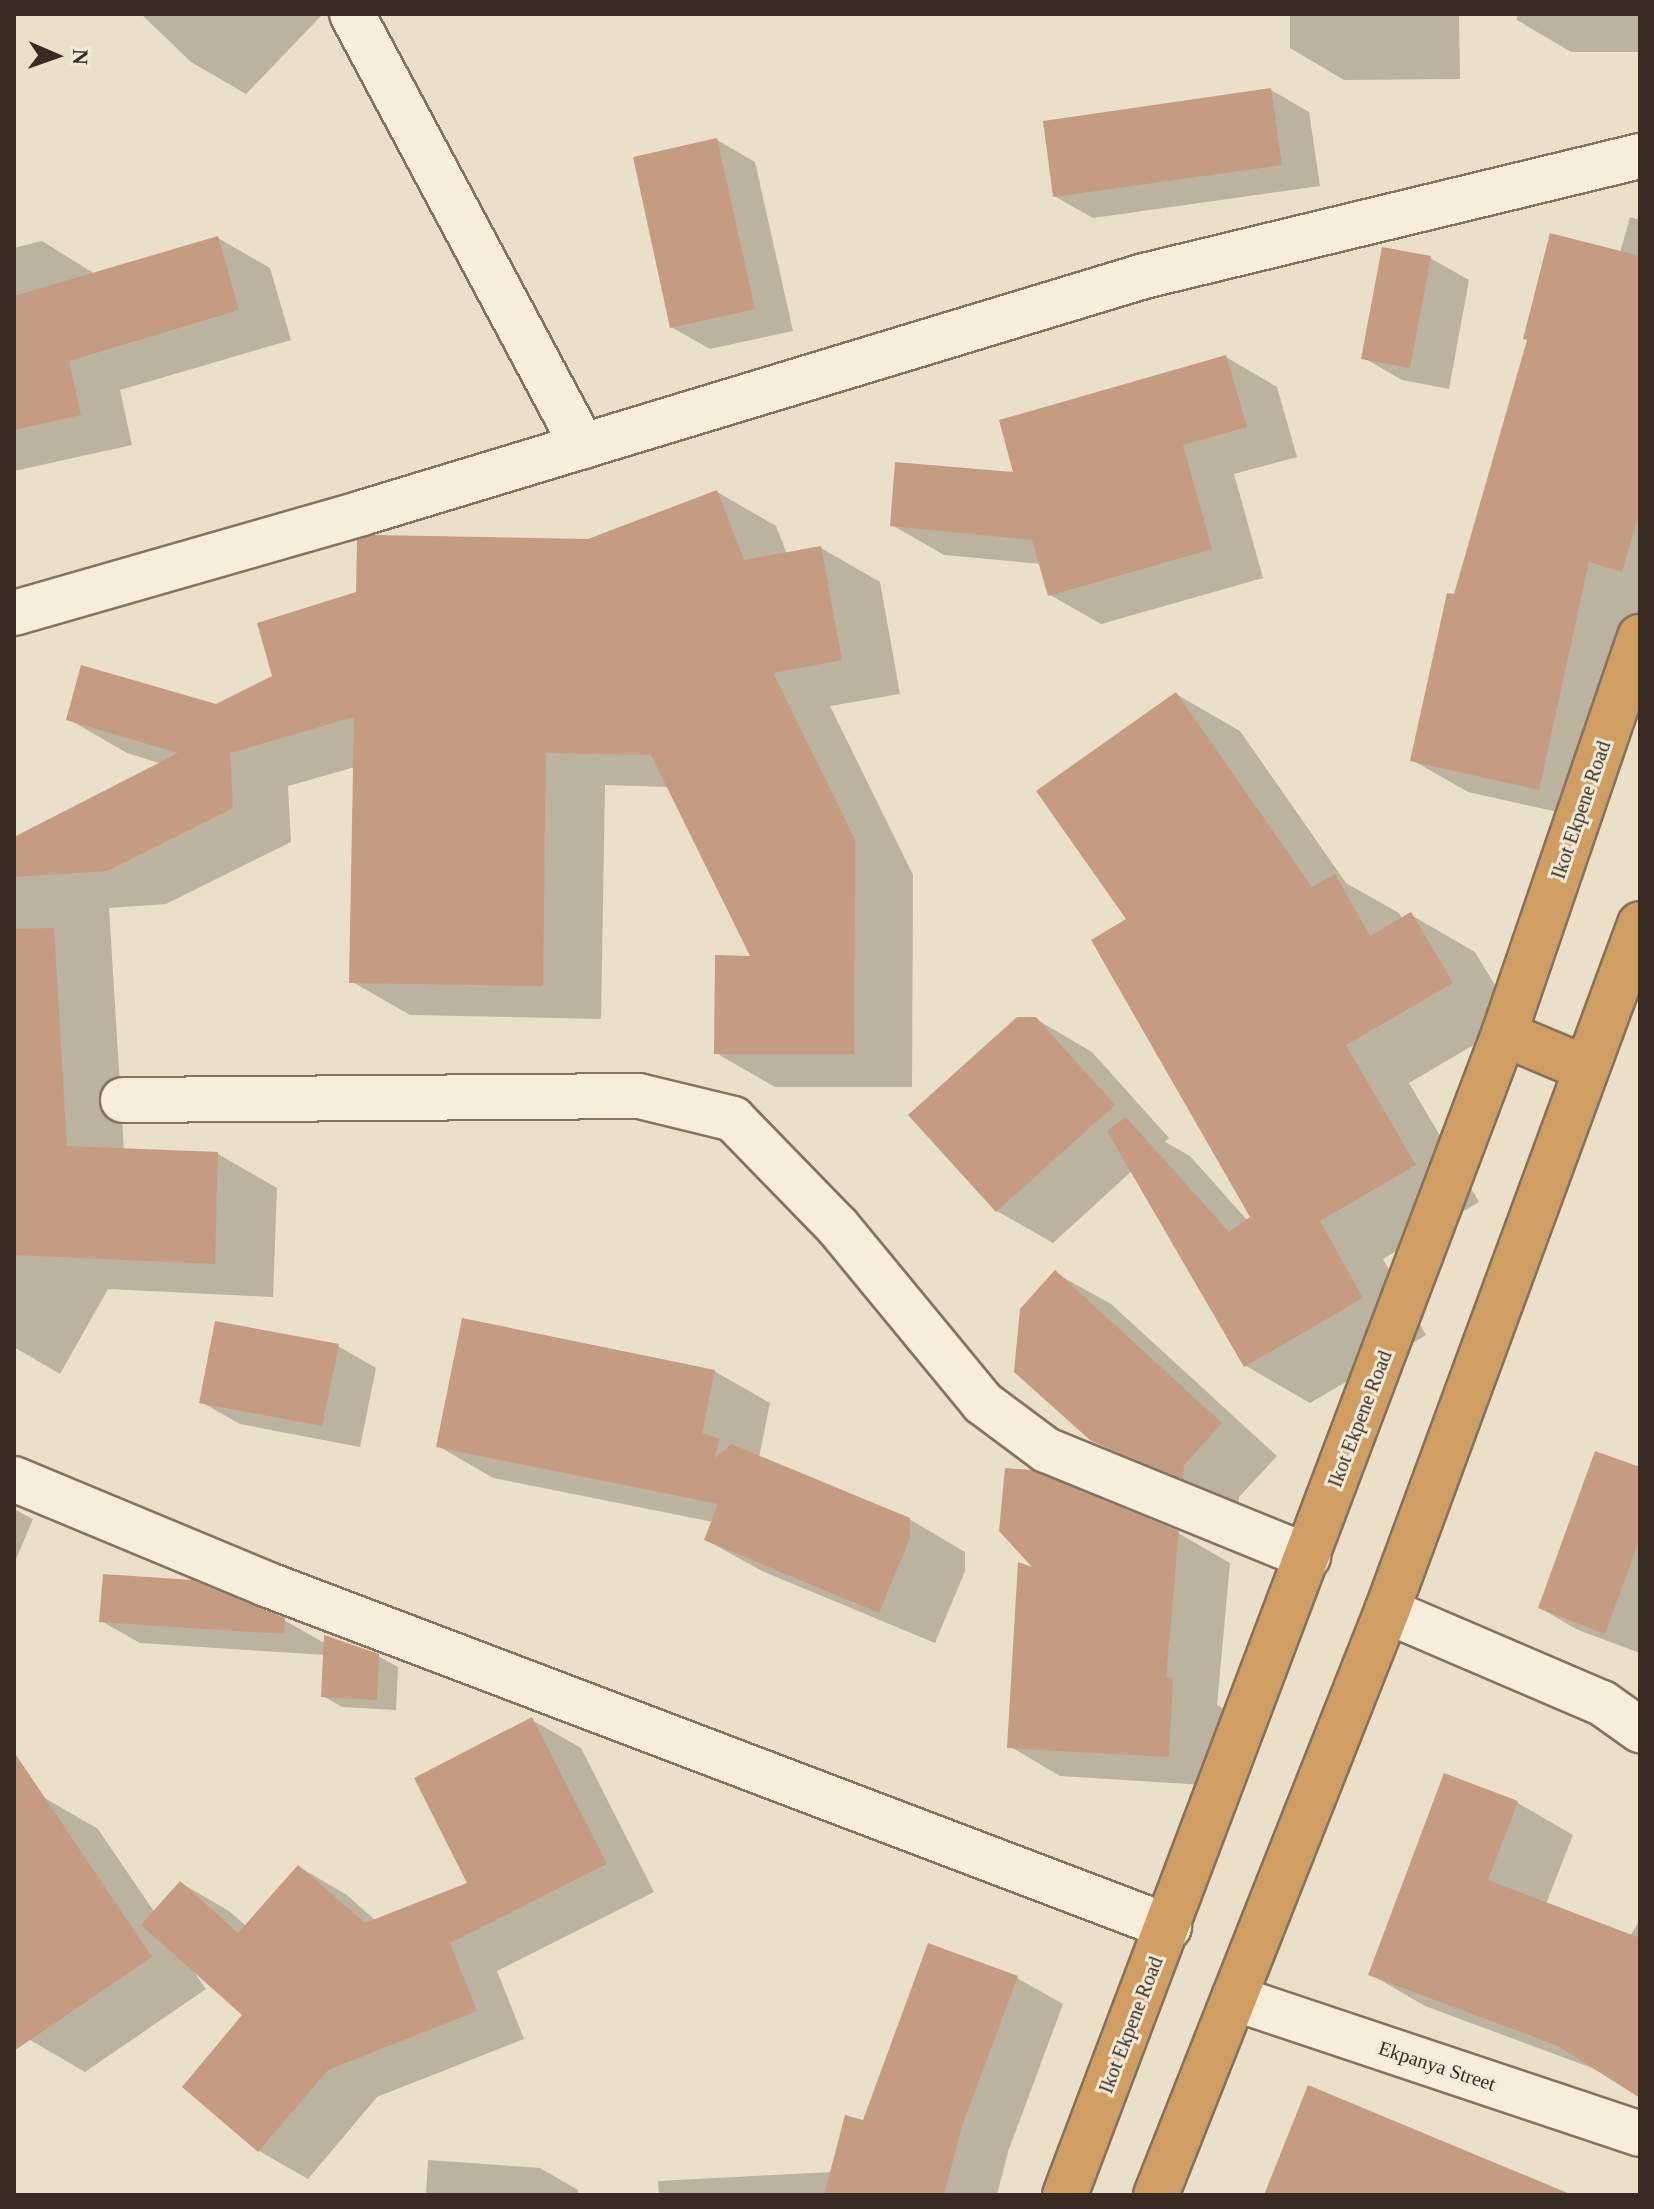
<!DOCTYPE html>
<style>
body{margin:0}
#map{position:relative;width:1654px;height:2209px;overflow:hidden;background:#eadfc9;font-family:Georgia,serif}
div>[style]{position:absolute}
.shadow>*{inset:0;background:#0003}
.building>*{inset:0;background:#c59c82}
.roads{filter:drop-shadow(2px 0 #85725f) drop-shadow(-2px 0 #85725f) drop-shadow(0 2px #85725f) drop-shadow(0 -2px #85725f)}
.minor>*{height:44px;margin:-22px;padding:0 22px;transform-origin:22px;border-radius:22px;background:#f6eddb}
.highway>*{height:44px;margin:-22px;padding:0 22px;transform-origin:22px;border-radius:22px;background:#d09d63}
span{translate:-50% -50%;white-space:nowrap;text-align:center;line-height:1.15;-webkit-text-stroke:6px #f2ead8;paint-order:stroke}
.street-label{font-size:20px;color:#372b21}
.frame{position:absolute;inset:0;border:16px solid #372b21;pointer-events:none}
.north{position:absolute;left:16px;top:16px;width:80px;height:80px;-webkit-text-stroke:6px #f2ead8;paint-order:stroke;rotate:92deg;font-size:22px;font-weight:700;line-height:32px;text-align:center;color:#372b21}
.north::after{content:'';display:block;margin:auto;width:28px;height:36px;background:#372b21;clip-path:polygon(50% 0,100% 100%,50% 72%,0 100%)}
</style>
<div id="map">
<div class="shadow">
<i style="clip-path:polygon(141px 14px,323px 14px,246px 94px,191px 62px)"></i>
<i style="clip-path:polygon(1290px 14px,1459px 14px,1460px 79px,1344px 80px,1290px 48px)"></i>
<i style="clip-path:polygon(1517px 14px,1640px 14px,1640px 52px,1571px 52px,1517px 20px)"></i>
<i style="clip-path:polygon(1271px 90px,1309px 112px,1320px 186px,1093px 218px,1054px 196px)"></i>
<i style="clip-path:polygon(717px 140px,755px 162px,793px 331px,710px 349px,671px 327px)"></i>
<i style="clip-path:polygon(1630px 217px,1640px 220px,1640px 614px,1594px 820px,1468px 792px,1412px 760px,1455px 597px,1620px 253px)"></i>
<i style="clip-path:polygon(218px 238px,270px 268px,291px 340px,120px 390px,132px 445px,14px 471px,14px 248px,42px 241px,95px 274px)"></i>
<i style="clip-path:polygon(1430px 258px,1469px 280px,1449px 389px,1402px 380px,1364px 358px)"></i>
<i style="clip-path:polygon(1226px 357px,1277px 387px,1297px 457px,1234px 474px,1263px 578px,1101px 624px,1050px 595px,1041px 564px,944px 555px,892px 525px,1016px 474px)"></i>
<i style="clip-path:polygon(717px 492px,776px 526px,787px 554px,821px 548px,880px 582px,900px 694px,830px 706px,913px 875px,912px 1087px,775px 1087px,716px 1053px,753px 958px,669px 787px,605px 785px,601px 1019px,410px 1015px,351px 981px,355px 767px,288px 786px,291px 842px,166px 904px,109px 908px,124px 1150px,218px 1154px,277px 1188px,273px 1297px,108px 1289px,60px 1374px,14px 1347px,14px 839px,162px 764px,127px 753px,68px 719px,216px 707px,588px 541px)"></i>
<i style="clip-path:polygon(1176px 694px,1240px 731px,1346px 883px,1399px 913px,1403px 920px,1411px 915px,1475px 952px,1516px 1020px,1409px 1083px,1479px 1202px,1383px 1259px,1426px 1335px,1310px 1403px,1246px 1366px,1133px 1170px,1053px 1243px,997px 1211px,1036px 1019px,1092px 1052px,1169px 1138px,1165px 1142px,1190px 1156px,1248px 1221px,1253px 1218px,1129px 920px)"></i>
<i style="clip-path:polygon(1055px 1273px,1111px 1304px,1277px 1456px,1239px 1497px,1238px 1509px,1149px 1472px,1092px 1440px)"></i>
<i style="clip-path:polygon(338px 1346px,376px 1368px,360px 1447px,240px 1424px,201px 1402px)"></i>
<i style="clip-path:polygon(714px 1371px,770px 1403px,759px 1458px,909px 1519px,965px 1552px,965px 1571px,935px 1643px,762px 1571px,706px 1540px,713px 1522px,493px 1478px,438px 1446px)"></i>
<i style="clip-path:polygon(1640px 1469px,1640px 1653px,1578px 1630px,1540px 1608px)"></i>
<i style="clip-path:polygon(14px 1509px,33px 1519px,14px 1564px)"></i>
<i style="clip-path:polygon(1178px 1533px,1230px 1563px,1217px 1705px,1224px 1709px,1220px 1786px,1060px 1776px,1009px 1746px,1039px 1573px)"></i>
<i style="clip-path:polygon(284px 1620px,326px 1644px,378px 1656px,398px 1667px,396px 1710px,342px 1707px,323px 1696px,325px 1655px,140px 1643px,101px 1621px)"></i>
<i style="clip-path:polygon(532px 1720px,581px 1748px,654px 1892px,497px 1971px,524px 2039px,377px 2097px,308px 2179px,259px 2151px,245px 2015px,194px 1972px,206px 1989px,85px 2072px,30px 2040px,14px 2017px,14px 1817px,43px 1797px,98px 1829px,155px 1913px,181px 1883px,229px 1911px,247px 1927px,299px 1867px,347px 1895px,376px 1921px,470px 1884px)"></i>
<i style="clip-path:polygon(1445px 1776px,1518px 1803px,1573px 1835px,1546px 1904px,1630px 1936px,1640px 1920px,1640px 2096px,1603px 2072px,1425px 2006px,1370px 1974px)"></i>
<i style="clip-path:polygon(1017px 1978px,1063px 2004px,1008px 2152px,997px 2195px,659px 2195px,658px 2181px,832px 2172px,864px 2122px)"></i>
<i style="clip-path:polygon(428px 2160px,540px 2168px,578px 2190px,578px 2195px,426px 2195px)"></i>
</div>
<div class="building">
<i style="clip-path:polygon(1271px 88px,1282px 165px,1053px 197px,1043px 121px)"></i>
<i style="clip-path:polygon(717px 138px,755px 309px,670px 328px,633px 157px)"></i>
<i style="clip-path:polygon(1550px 233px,1640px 256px,1640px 510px,1622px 572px,1589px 562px,1539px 790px,1410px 761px,1447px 593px,1454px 594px,1527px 340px,1523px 339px)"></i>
<i style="clip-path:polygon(218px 236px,239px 310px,69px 361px,81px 415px,14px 430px,14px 296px)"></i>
<i style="clip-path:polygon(1382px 247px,1431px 256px,1410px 368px,1361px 359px)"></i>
<i style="clip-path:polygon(1226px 355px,1247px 427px,1183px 445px,1212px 549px,1048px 596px,1032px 540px,890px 526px,895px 462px,1013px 472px,999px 420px)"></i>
<i style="clip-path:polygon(717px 490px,744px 560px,821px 546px,842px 660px,773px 673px,855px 839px,854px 1054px,714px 1054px,715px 955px,750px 956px,651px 755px,546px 753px,543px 986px,349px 983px,354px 717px,230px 753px,233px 808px,107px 871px,14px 877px,14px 837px,178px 753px,66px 720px,81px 665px,216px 704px,272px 676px,257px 623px,356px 592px,357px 540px,374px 535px,588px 539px)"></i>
<i style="clip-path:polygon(1176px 692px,1312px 887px,1335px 874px,1370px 936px,1411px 912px,1453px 983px,1346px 1045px,1416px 1165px,1320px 1221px,1363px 1298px,1244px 1367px,1107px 1131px,1126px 1117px,1229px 1232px,1250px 1217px,1091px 940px,1126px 919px,1036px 791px)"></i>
<i style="clip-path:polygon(54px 928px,67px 1146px,218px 1152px,215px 1264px,14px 1255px,14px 929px)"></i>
<i style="clip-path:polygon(1017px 1017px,1036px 1017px,1115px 1105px,996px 1212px,908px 1115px)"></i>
<i style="clip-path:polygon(1055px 1270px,1222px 1423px,1184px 1465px,1183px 1479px,1091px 1441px,1014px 1372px,1020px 1309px)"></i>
<i style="clip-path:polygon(462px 1318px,715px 1370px,702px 1433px,719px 1439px,715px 1458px,731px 1444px,910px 1518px,910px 1538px,879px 1613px,704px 1540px,718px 1504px,436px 1447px)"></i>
<i style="clip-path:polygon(215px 1321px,339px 1344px,322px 1426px,199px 1403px)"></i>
<i style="clip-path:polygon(1595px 1451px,1640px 1467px,1640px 1538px,1605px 1634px,1538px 1608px)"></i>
<i style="clip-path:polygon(1005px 1468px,1032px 1470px,1179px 1531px,1166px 1677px,1173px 1678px,1169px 1757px,1007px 1748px,1018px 1562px,1032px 1567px,999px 1531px)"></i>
<i style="clip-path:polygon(103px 1574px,192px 1580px,285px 1618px,284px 1634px,99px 1622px)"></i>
<i style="clip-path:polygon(324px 1635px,379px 1654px,377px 1700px,321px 1697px)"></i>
<i style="clip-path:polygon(532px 1717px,607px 1864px,450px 1943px,477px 2011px,328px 2070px,258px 2152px,182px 2087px,242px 2015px,141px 1925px,180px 1881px,238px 1933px,298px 1865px,365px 1923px,467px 1883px,414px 1778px)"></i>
<i style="clip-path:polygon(14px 1752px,152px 1957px,14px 2051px)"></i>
<i style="clip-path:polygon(1444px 1773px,1518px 1801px,1488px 1880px,1640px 1938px,1640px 2098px,1558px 2046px,1368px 1975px)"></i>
<i style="clip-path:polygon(928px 1943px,1018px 1976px,962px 2126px,944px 2195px,824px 2195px,845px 2115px,863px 2120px)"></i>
<i style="clip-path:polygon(1308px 2085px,1570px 2194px,1570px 2195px,1264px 2195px)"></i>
</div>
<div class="roads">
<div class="minor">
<i style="left:352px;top:14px;width:490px;rotate:61.9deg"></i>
<i style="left:14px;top:613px;width:362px;rotate:-16deg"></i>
<i style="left:362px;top:513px;width:817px;rotate:-16.86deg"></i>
<i style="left:1144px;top:276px;width:510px;rotate:-13.6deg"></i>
<i style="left:123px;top:1100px;width:516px;rotate:-0.44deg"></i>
<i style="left:639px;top:1096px;width:97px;rotate:13.7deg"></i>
<i style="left:733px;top:1119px;width:151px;rotate:45.8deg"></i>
<i style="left:838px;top:1227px;width:228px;rotate:50.5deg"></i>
<i style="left:983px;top:1403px;width:79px;rotate:36.7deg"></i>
<i style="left:1046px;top:1450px;width:283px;rotate:22.2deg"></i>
<i style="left:14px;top:1479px;width:273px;rotate:22.6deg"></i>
<i style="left:266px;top:1584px;width:966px;rotate:20.8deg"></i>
<i style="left:1387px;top:1611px;width:234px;rotate:23.2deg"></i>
<i style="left:1602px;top:1703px;width:47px;rotate:35.4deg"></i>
<i style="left:1234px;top:1998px;width:428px;rotate:18.5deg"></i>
</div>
<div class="highway">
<i style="left:1504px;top:1034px;width:88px;rotate:22.8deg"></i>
<i style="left:1065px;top:2195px;width:1241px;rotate:-69.29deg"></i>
<i style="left:1504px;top:1034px;width:420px;rotate:-71.1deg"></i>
<i style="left:1156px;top:2195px;width:628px;rotate:-68.42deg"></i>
<i style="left:1387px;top:1611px;width:732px;rotate:-69.78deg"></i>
</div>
</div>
<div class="street-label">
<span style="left:1581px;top:810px;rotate:-71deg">Ikot Ekpene Road</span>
<span style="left:1360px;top:1419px;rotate:-69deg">Ikot Ekpene Road</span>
<span style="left:1131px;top:2025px;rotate:-69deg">Ikot Ekpene Road</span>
<span style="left:1437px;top:2066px;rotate:18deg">Ekpanya Street</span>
</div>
<div class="frame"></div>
<div class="north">N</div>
</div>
